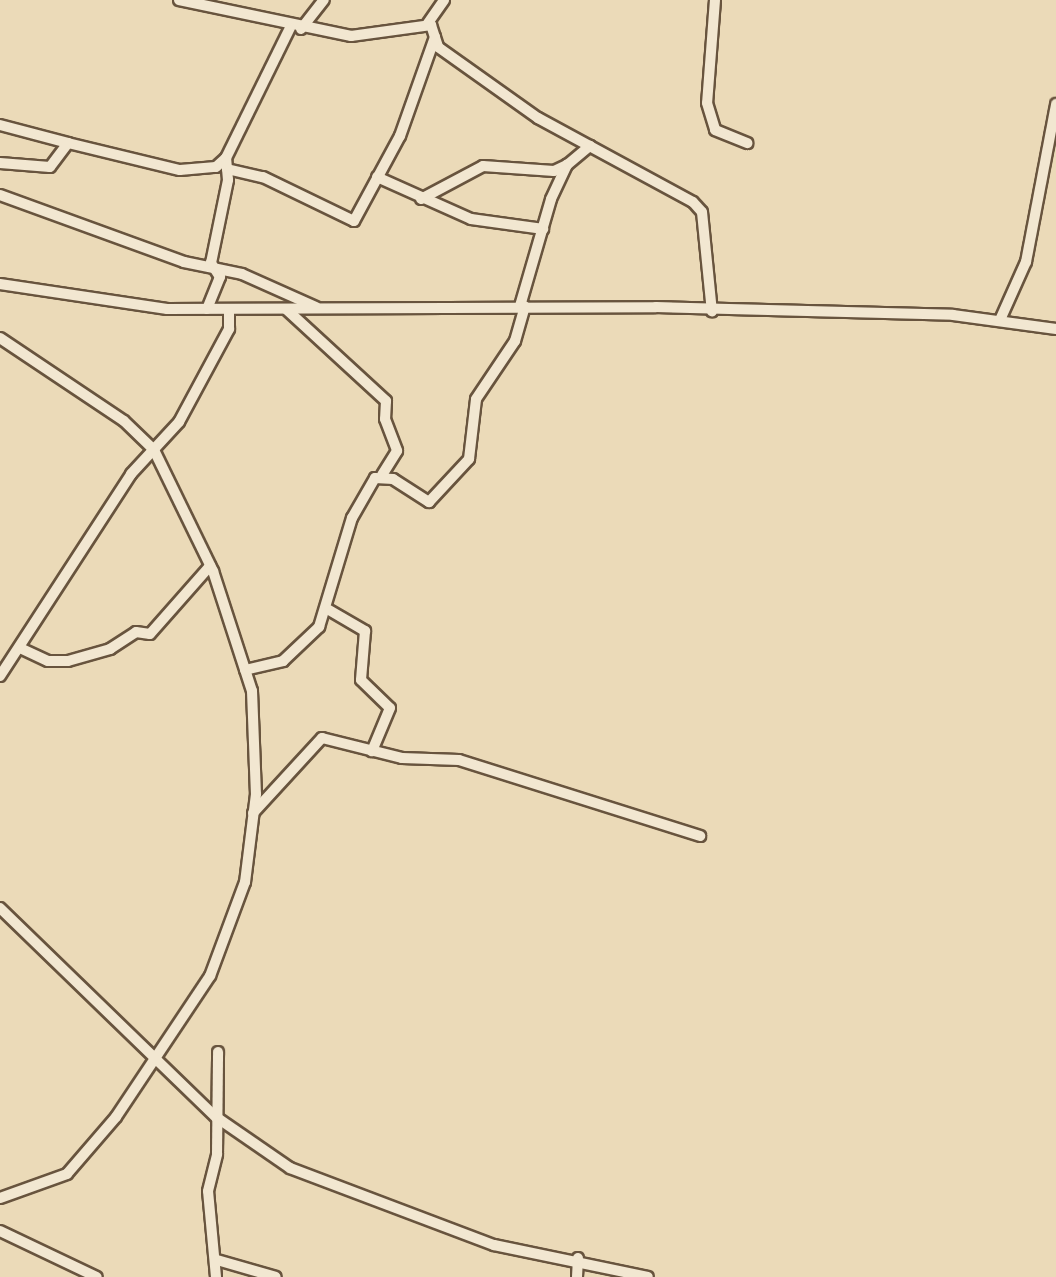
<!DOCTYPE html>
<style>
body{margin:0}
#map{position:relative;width:1056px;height:1277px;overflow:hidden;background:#ebdab8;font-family:"IM FELL French Canon",serif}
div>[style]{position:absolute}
.roads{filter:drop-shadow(2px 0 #68543e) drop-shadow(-2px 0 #68543e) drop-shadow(0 2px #68543e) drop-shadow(0 -2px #68543e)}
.minor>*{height:10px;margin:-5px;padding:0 5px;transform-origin:5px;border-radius:5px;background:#f2e7d1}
span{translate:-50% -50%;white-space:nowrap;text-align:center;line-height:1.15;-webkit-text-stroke:7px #f2e7d1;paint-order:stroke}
</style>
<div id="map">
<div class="roads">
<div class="minor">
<i style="left:179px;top:0;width:176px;rotate:11.8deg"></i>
<i style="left:351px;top:36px;width:81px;rotate:-7.8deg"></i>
<i style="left:431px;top:25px;width:23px;rotate:72deg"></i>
<i style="left:438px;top:47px;width:123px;rotate:35.4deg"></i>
<i style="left:538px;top:118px;width:176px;rotate:28.5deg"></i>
<i style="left:693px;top:202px;width:13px;rotate:48deg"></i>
<i style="left:702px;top:212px;width:100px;rotate:84.3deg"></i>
<i style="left:715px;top:0;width:103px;rotate:94.4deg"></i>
<i style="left:707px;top:103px;width:28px;rotate:73deg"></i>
<i style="left:715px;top:130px;width:35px;rotate:22deg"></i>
<i style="left:428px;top:23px;width:28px;rotate:-55deg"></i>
<i style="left:301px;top:29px;width:37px;rotate:-52deg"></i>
<i style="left:0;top:125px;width:70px;rotate:14.8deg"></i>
<i style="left:0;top:163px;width:50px;rotate:4.6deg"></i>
<i style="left:50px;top:167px;width:30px;rotate:-53deg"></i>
<i style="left:68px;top:143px;width:115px;rotate:13.6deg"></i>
<i style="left:180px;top:170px;width:36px;rotate:-5deg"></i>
<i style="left:216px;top:167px;width:13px;rotate:-42deg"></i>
<i style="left:227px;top:169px;width:37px;rotate:13deg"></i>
<i style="left:263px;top:177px;width:101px;rotate:25.8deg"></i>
<i style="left:354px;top:221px;width:97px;rotate:-61.6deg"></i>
<i style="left:400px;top:136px;width:105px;rotate:-70.5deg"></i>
<i style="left:377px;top:177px;width:103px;rotate:24.1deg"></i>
<i style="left:471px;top:219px;width:73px;rotate:7.9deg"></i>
<i style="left:0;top:195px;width:196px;rotate:20deg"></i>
<i style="left:184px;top:262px;width:59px;rotate:11.7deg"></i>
<i style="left:242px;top:274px;width:81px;rotate:24deg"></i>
<i style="left:421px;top:199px;width:70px;rotate:-28deg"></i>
<i style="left:483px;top:166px;width:71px;rotate:4deg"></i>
<i style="left:554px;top:171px;width:14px;rotate:-25deg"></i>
<i style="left:0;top:284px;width:169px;rotate:8.5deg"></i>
<i style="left:167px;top:309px;width:489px;rotate:-0.2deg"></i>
<i style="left:656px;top:307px;width:297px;rotate:1.5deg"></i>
<i style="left:953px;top:315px;width:104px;rotate:7.7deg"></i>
<i style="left:520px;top:306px;width:111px;rotate:-73.8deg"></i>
<i style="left:551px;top:199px;width:38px;rotate:-65deg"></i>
<i style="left:567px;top:165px;width:30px;rotate:-40deg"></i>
<i style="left:207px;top:309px;width:35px;rotate:-68deg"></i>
<i style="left:220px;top:277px;width:17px;rotate:-123deg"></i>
<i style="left:211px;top:263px;width:85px;rotate:-78.4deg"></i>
<i style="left:228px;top:180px;width:22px;rotate:-95deg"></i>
<i style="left:226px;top:158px;width:145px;rotate:-63.8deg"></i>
<i style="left:286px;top:309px;width:136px;rotate:42.6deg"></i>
<i style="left:386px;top:401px;width:18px;rotate:93deg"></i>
<i style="left:385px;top:419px;width:34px;rotate:69deg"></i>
<i style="left:397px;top:451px;width:28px;rotate:122deg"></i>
<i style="left:1000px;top:320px;width:64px;rotate:-65.9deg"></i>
<i style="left:1026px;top:262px;width:161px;rotate:-79.2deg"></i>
<i style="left:0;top:338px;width:149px;rotate:33.8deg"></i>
<i style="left:124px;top:421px;width:42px;rotate:44deg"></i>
<i style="left:154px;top:450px;width:135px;rotate:64deg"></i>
<i style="left:213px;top:571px;width:126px;rotate:72deg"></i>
<i style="left:252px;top:691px;width:103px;rotate:87.8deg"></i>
<i style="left:256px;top:794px;width:89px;rotate:97.1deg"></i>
<i style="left:245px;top:882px;width:100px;rotate:110.4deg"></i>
<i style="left:210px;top:976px;width:169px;rotate:123.7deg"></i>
<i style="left:116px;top:1117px;width:75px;rotate:130.7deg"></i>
<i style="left:67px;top:1174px;width:71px;rotate:160.3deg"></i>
<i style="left:329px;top:610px;width:42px;rotate:30.3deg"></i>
<i style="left:365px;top:631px;width:49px;rotate:94.7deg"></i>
<i style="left:361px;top:680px;width:40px;rotate:44deg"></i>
<i style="left:390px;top:708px;width:47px;rotate:112.7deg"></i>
<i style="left:20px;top:648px;width:31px;rotate:25deg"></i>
<i style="left:48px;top:661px;width:20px"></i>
<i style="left:68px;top:661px;width:44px;rotate:-15.9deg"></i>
<i style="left:110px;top:649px;width:31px;rotate:-33deg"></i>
<i style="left:136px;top:632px;width:14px;rotate:8deg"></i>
<i style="left:150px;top:634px;width:91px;rotate:-48.6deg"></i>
<i style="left:245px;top:670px;width:39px;rotate:-13deg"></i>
<i style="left:283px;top:661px;width:50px;rotate:-43.4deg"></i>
<i style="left:319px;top:627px;width:114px;rotate:-73.2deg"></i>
<i style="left:352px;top:518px;width:46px;rotate:-60.1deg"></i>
<i style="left:375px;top:478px;width:18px;rotate:3deg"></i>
<i style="left:393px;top:479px;width:43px;rotate:32.6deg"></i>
<i style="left:429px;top:502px;width:59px;rotate:-47.1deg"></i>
<i style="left:469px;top:459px;width:60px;rotate:-83.3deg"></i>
<i style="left:476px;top:399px;width:70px;rotate:-56.1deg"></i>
<i style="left:515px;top:341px;width:36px;rotate:-74deg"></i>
<i style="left:0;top:676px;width:241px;rotate:-57deg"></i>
<i style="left:131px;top:474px;width:71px;rotate:-47.3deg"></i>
<i style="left:179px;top:422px;width:106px;rotate:-61.7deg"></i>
<i style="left:229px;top:329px;width:20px;rotate:-90deg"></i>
<i style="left:253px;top:813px;width:102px;rotate:-47.4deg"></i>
<i style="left:322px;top:738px;width:82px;rotate:14deg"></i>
<i style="left:402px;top:758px;width:57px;rotate:2deg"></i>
<i style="left:459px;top:760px;width:253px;rotate:17.5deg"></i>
<i style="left:0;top:908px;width:301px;rotate:44.1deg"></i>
<i style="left:216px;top:1117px;width:90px;rotate:34.6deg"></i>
<i style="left:290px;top:1168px;width:218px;rotate:20.7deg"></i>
<i style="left:494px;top:1245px;width:157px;rotate:11.7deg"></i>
<i style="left:0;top:1231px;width:107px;rotate:25.4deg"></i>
<i style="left:217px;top:1260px;width:61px;rotate:16.1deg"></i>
<i style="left:216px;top:1277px;width:86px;rotate:-95.3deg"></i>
<i style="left:208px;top:1191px;width:38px;rotate:-76deg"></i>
<i style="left:217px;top:1154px;width:102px;rotate:-89.4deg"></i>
<i style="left:577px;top:1277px;width:19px;rotate:-87deg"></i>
</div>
</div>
</div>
